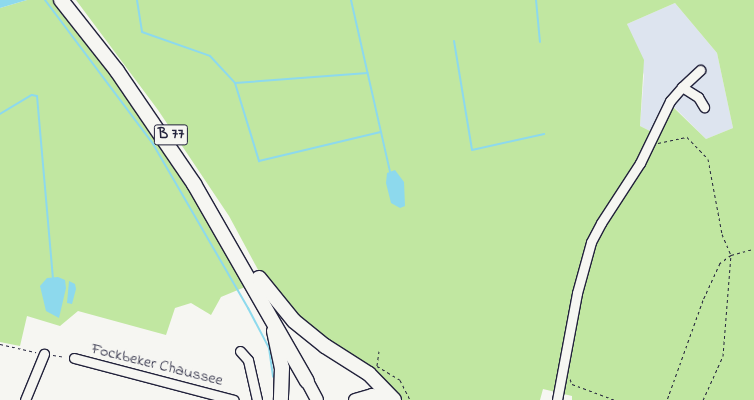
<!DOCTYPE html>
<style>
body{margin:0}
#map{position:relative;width:754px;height:400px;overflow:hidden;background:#f6f6f2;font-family:"Indie Flower",sans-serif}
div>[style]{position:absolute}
.built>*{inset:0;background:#dde4ef}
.green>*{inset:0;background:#c1e7a1}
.water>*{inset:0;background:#8dd9ed}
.stream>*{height:2px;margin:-1px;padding:0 1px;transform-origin:1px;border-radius:1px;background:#8dd9ed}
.path>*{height:1px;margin-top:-0.5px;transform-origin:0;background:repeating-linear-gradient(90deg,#22223b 0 3px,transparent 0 6px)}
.roads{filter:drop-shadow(1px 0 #22223b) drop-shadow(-1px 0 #22223b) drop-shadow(0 1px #22223b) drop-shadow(0 -1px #22223b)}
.minor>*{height:9px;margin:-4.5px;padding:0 4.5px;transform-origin:4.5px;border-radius:4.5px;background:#f6f6f2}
.major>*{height:12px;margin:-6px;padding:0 6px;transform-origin:6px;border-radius:6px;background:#f6f6f2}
.highway>*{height:14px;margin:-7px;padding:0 7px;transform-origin:7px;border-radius:7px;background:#f6f6f2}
span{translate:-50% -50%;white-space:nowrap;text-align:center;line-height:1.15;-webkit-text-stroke:4px #f6f6f2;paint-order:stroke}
.shield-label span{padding:1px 3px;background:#f6f6f2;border:1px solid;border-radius:3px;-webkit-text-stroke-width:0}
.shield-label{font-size:15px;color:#22223b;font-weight:700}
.street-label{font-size:16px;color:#22223b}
</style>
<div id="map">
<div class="built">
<i style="clip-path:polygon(675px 3px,717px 53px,733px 128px,706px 139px,673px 106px,650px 131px,640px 126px,644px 75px,627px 24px)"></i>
</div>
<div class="green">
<i style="clip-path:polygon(27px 0,55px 0,133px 102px,188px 186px,245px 287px,221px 297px,211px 315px,191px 303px,175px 308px,166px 335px,78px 311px,60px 326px,27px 316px,20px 346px,0 342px,0 8px)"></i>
<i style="clip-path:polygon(evenodd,76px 0,754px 0,754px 400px,572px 400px,572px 396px,543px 389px,540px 400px,396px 400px,318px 338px,263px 279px,229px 216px,158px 110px,76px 0,675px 3px,717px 53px,733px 128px,706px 139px,673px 107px,667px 96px,650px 131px,640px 126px,644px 60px,627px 24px,675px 3px)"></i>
</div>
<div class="water">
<i style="clip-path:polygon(0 0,27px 0,0 8px)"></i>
<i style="clip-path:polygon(395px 170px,404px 182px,405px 206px,400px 208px,391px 203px,386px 183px,387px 173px)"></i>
<i style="clip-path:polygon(58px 277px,65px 280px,66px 288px,59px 318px,46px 311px,40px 286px,47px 278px)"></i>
<i style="clip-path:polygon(69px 281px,75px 284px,76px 289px,72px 304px,67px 303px)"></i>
</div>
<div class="stream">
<i style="left:45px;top:0;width:180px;rotate:53.1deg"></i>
<i style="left:153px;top:144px;width:190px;rotate:59.9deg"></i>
<i style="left:248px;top:308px;width:45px;rotate:62.3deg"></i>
<i style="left:269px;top:348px;width:29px;rotate:82deg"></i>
<i style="left:137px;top:0;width:32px;rotate:81deg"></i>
<i style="left:142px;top:32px;width:72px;rotate:19.4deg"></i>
<i style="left:210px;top:56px;width:37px;rotate:47deg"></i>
<i style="left:235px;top:83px;width:82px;rotate:72.9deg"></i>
<i style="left:259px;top:161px;width:125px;rotate:-13.4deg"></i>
<i style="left:351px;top:0;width:176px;rotate:77.2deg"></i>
<i style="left:536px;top:0;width:42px;rotate:84.6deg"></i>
<i style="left:454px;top:41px;width:110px;rotate:80.6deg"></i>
<i style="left:472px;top:150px;width:74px;rotate:-12.5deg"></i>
<i style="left:235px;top:83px;width:133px;rotate:-4.3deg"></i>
<i style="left:0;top:114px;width:37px;rotate:-31deg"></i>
<i style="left:32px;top:95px;width:5px;rotate:11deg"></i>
<i style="left:37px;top:96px;width:183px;rotate:85deg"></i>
</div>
<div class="path">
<i style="left:658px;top:143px;width:30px;rotate:-12deg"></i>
<i style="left:687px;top:137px;width:30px;rotate:46deg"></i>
<i style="left:708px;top:159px;width:76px;rotate:79.4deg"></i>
<i style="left:722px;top:234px;width:23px;rotate:67deg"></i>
<i style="left:731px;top:255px;width:14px;rotate:144deg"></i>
<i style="left:720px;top:263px;width:41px;rotate:114.7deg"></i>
<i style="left:703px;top:300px;width:106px;rotate:109.8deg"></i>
<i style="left:0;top:344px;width:37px;rotate:13deg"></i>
<i style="left:379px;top:351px;width:15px;rotate:98deg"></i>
<i style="left:377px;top:366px;width:27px;rotate:31deg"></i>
<i style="left:400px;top:380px;width:22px;rotate:63deg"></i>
<i style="left:53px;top:355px;width:12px;rotate:9deg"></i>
<i style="left:570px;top:379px;width:5px;rotate:68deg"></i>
<i style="left:572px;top:384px;width:46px;rotate:20.4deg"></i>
<i style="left:703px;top:400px;width:48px;rotate:-65.6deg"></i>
<i style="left:723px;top:356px;width:101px;rotate:-85.5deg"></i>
<i style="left:731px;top:255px;width:24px;rotate:-15deg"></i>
</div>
<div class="roads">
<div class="minor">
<i style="left:682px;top:87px;width:25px;rotate:-43deg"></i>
<i style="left:240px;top:351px;width:12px;rotate:48deg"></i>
<i style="left:248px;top:360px;width:41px;rotate:77.3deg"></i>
<i style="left:74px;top:358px;width:165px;rotate:14.7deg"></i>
<i style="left:25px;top:400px;width:50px;rotate:-67.6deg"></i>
<i style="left:557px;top:400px;width:109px;rotate:-79.4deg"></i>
<i style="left:577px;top:293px;width:53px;rotate:-74.6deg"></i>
<i style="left:591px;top:242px;width:21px;rotate:-62deg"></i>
<i style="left:601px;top:223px;width:72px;rotate:-57deg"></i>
<i style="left:640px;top:163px;width:69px;rotate:-64.2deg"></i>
<i style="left:670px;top:101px;width:18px;rotate:-49deg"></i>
<i style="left:682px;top:87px;width:19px;rotate:32deg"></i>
<i style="left:698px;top:97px;width:12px;rotate:59deg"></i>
</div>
<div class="major">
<i style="left:307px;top:381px;width:21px;rotate:62deg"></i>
<i style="left:355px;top:400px;width:18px;rotate:-16deg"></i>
<i style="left:372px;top:395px;width:14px;rotate:21deg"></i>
</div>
<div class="highway">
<i style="left:61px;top:0;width:90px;rotate:51.7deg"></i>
<i style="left:117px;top:71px;width:137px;rotate:55.7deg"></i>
<i style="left:194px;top:184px;width:227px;rotate:60.2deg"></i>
<i style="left:259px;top:278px;width:55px;rotate:50.9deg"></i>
<i style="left:294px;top:321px;width:40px;rotate:39deg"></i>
<i style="left:325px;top:346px;width:52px;rotate:32.5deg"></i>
<i style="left:369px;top:374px;width:36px;rotate:46deg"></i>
<i style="left:274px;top:331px;width:38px;rotate:78deg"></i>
<i style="left:282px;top:368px;width:32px;rotate:92deg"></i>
</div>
</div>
<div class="shield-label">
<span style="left:171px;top:135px">B 77</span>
</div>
<div class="street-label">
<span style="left:157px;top:365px;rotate:14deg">Fockbeker Chaussee</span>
</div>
</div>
